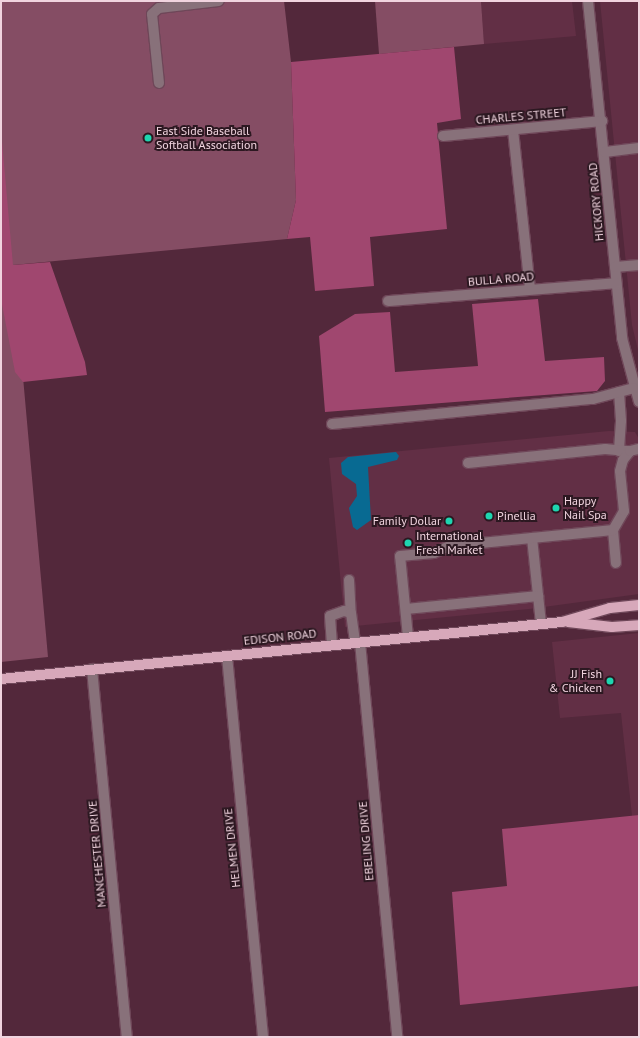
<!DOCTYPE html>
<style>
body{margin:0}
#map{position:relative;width:640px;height:1038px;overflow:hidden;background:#53283b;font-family:"PT Sans",sans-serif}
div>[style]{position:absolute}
.built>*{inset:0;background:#622f45}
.green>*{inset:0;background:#854d64}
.forest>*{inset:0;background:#a0476f}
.water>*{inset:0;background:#086a92}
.roads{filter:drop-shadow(1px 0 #6f4759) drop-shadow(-1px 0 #6f4759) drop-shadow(0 1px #6f4759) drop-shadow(0 -1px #6f4759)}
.minor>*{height:10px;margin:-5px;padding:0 5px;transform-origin:5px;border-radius:5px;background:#88717a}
.major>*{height:10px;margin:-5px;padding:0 5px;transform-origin:5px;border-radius:5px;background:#d7a8ba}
.dots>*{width:11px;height:11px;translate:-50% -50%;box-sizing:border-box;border:2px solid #2c1821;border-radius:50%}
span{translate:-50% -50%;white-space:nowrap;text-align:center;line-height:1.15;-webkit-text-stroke:4px #2c1821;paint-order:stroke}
.street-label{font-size:12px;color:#f1d4df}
.poi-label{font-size:12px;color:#f1d4df}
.left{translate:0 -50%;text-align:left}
.right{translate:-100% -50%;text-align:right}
.frame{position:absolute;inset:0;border:2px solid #f1d4df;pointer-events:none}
</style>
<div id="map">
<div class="built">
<i style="clip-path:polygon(481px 1px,572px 1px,576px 36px,484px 44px)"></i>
<i style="clip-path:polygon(600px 1px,639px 1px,639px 354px,632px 325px)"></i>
<i style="clip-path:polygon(609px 431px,635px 432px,639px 439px,639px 594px,529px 609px,345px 627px,329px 458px)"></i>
<i style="clip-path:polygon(639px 633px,639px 815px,632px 816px,621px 713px,560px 718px,552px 642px)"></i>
</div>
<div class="green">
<i style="clip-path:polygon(1px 1px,284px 1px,291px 62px,296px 200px,287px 239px,13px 265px,48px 657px,1px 662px)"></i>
<i style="clip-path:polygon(375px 1px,481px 1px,484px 44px,379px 54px)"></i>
</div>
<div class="forest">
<i style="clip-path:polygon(454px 47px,461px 119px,437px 123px,447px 229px,370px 237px,374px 286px,315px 291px,310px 237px,287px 239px,296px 200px,291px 62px)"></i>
<i style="clip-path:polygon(1px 130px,13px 265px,50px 262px,85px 362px,87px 375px,23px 382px,15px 372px,1px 299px)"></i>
<i style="clip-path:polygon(538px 299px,545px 361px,604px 357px,605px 381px,597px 391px,325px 412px,319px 336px,355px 314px,390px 312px,395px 372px,478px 366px,472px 304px)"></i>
<i style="clip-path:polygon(639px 815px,639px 986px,460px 1005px,452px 892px,507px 886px,502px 829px)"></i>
</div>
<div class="water">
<i style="clip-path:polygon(396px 452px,399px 456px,397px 460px,368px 467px,371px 520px,357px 530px,353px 527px,349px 508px,357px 496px,356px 484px,342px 474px,341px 463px,348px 457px)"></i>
</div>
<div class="roads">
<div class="minor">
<i style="left:588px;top:1px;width:339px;rotate:84.2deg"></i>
<i style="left:622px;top:338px;width:66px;rotate:75.1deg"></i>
<i style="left:159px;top:83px;width:69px;rotate:-95.8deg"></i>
<i style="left:152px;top:14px;width:9px;rotate:-41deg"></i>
<i style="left:159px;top:8px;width:60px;rotate:-6.7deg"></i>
<i style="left:513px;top:130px;width:160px;rotate:83.9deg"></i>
<i style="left:443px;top:136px;width:160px;rotate:-5.4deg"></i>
<i style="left:605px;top:152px;width:34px;rotate:-7deg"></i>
<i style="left:615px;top:267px;width:24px;rotate:-5deg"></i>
<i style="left:388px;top:301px;width:229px;rotate:-4.5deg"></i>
<i style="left:619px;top:392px;width:29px;rotate:86deg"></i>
<i style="left:621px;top:421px;width:30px;rotate:94deg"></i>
<i style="left:332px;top:424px;width:262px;rotate:-5.5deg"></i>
<i style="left:593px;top:399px;width:42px;rotate:-15deg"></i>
<i style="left:468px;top:463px;width:138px;rotate:-5.8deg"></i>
<i style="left:605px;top:449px;width:25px;rotate:5deg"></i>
<i style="left:613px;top:530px;width:33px;rotate:85deg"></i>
<i style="left:532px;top:538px;width:86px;rotate:84deg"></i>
<i style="left:349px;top:580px;width:33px;rotate:87deg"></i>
<i style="left:406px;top:609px;width:133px;rotate:-5.6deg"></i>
<i style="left:408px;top:637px;width:81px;rotate:-95.6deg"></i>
<i style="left:400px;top:556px;width:34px;rotate:-5deg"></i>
<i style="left:434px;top:553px;width:17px;rotate:-24deg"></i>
<i style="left:450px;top:546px;width:164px;rotate:-5.6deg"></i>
<i style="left:613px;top:530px;width:22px;rotate:-60deg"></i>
<i style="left:624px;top:511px;width:40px;rotate:-95.7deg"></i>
<i style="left:620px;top:471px;width:11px;rotate:-75deg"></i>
<i style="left:623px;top:460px;width:11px;rotate:-52deg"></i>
<i style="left:630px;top:451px;width:9px;rotate:-13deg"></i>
<i style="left:360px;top:642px;width:397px;rotate:84.6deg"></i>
<i style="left:332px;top:645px;width:29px;rotate:-94deg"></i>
<i style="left:330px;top:616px;width:15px;rotate:-20deg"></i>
<i style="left:344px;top:611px;width:7px;rotate:16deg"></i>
<i style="left:351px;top:613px;width:30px;rotate:82deg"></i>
<i style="left:227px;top:656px;width:383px;rotate:84.6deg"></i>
<i style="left:92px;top:669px;width:370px;rotate:84.6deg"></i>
</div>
<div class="major">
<i style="left:568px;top:622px;width:44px;rotate:6.5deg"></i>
<i style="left:612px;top:627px;width:27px;rotate:-4deg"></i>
<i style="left:1px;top:679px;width:564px;rotate:-5.8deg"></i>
<i style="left:562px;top:622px;width:50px;rotate:-16.3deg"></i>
<i style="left:610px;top:608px;width:29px;rotate:-6deg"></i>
</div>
</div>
<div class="dots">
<i style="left:148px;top:138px;background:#1ed5b0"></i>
<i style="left:556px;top:508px;background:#1ed5b0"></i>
<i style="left:489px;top:516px;background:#1ed5b0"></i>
<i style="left:449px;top:521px;background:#1ed5b0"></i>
<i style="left:408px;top:543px;background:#1ed5b0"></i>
<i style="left:610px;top:681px;background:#1ed5b0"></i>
</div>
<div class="street-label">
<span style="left:521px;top:116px;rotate:-5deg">CHARLES STREET</span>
<span style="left:596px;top:202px;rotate:-95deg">HICKORY ROAD</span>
<span style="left:501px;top:279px;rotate:-5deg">BULLA ROAD</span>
<span style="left:280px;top:637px;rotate:-6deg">EDISON ROAD</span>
<span style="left:366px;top:841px;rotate:-95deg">EBELING DRIVE</span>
<span style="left:232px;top:848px;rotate:-96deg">HELMEN DRIVE</span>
<span style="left:97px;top:854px;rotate:-95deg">MANCHESTER DRIVE</span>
</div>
<div class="poi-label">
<span class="left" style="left:156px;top:138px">East Side Baseball<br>Softball Association</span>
<span class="left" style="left:564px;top:508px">Happy<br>Nail Spa</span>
<span class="left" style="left:497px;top:516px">Pinellia</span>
<span class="right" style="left:441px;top:521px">Family Dollar</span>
<span class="left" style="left:416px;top:543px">International<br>Fresh Market</span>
<span class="right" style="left:602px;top:681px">JJ Fish<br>&amp; Chicken</span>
</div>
<div class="frame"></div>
</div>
